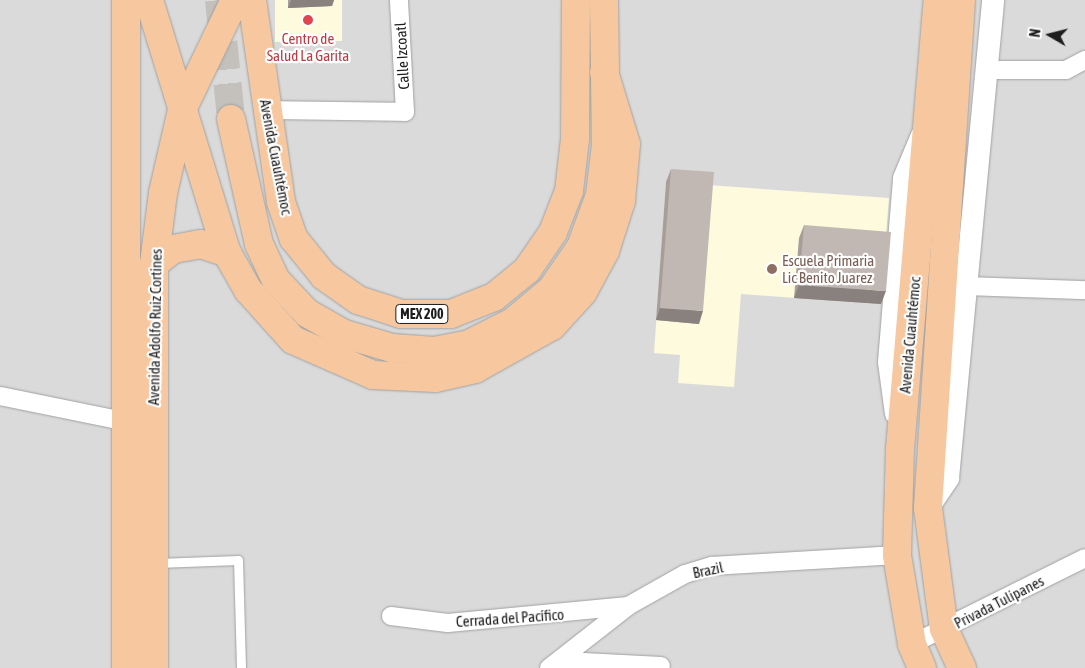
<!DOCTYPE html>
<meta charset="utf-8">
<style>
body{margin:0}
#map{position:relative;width:1085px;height:668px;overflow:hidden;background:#eee9e3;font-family:"Asap Condensed",sans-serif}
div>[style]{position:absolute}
.residential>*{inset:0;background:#dbdada}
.education>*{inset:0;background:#fdfadd}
.primary-tunnel>*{height:28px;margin-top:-14px;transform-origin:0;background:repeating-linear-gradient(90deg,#c4c0bb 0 28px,transparent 0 42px)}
.roads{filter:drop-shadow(0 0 1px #a1a1a1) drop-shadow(0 0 1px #a1a1a1)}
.service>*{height:9px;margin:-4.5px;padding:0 4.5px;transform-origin:4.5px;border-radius:4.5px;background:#fff}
.minor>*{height:18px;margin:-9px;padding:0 9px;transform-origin:9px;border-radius:9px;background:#fff}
.tertiary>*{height:22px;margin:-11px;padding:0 11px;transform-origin:11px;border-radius:11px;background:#fff}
.primary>*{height:28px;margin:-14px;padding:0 14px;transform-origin:14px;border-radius:14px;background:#f7c89f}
.wall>*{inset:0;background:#a79e9a}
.shaded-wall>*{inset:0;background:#88817d}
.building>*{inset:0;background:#c2b8b3}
.dots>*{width:14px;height:14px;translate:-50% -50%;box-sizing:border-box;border:2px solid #fff;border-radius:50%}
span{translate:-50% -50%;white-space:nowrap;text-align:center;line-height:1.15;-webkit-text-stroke:4.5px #fff;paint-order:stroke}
.shield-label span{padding:1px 4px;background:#fff;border:1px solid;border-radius:4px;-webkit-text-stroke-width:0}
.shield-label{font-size:14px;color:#1d1d1d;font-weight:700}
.health-label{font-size:15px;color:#be3a42}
.street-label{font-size:15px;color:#1d1d1d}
.education-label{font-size:15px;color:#785e54}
.left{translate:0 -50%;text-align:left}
.north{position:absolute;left:1025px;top:10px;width:50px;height:50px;-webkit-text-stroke:4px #fff;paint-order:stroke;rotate:278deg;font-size:14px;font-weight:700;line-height:20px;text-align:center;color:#1d1d1d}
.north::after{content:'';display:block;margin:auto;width:18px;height:22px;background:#1d1d1d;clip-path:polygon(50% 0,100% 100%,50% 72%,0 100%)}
</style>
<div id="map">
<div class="residential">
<div style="clip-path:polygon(0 0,1085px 0,1085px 668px,0 668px)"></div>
</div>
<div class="education">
<div style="clip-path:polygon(275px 0,342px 0,342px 41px,275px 42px)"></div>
<div style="clip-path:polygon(666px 182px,889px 198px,881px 304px,741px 294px,734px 387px,678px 383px,680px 355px,654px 353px)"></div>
</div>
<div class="primary-tunnel">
<div style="left:219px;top:0;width:120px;rotate:84.2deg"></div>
</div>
<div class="roads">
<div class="service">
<div style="left:157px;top:563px;width:81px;rotate:-2.1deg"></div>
<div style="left:238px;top:560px;width:108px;rotate:88.4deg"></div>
</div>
<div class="minor">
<div style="left:989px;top:70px;width:77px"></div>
<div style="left:1066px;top:70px;width:21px;rotate:-28deg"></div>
<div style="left:266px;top:110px;width:139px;rotate:0.8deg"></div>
<div style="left:405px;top:112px;width:112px;rotate:-93.1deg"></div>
<div style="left:968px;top:286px;width:117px;rotate:2deg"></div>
<div style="left:0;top:396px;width:126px;rotate:11.5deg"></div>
<div style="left:894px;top:414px;width:52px;rotate:-97.7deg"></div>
<div style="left:887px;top:362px;width:185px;rotate:-85.3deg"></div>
<div style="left:902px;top:178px;width:47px;rotate:-67.3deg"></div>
<div style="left:391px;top:616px;width:57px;rotate:7deg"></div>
<div style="left:448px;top:623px;width:181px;rotate:-5.4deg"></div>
<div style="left:912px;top:644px;width:193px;rotate:-26.4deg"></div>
<div style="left:564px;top:661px;width:97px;rotate:3deg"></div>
<div style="left:549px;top:668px;width:100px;rotate:-38.1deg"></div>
<div style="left:628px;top:606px;width:65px;rotate:-29.3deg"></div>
<div style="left:685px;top:574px;width:28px;rotate:-17deg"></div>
<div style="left:712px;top:566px;width:185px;rotate:-3.4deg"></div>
</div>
<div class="tertiary">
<div style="left:928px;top:508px;width:36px;rotate:-56deg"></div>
<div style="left:948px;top:478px;width:480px;rotate:-84.6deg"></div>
</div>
<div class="primary">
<div style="left:149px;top:0;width:265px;rotate:72.9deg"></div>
<div style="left:227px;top:253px;width:43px;rotate:60.4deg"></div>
<div style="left:248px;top:290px;width:67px;rotate:48deg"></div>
<div style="left:293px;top:340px;width:87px;rotate:23.6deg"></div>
<div style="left:373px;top:375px;width:62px;rotate:2.8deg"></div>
<div style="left:435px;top:378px;width:41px;rotate:-12.7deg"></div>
<div style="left:475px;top:369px;width:88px;rotate:-29.2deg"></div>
<div style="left:552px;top:326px;width:46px;rotate:-47.6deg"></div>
<div style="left:583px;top:292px;width:47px;rotate:-61.8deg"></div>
<div style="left:605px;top:251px;width:52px;rotate:-72.3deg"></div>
<div style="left:621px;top:201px;width:57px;rotate:-85deg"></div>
<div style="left:626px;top:144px;width:75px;rotate:-107deg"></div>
<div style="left:252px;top:0;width:204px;rotate:81.8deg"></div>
<div style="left:281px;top:202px;width:39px;rotate:71deg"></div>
<div style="left:294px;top:239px;width:48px;rotate:51deg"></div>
<div style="left:324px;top:276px;width:42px;rotate:35.2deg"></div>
<div style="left:358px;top:300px;width:45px;rotate:18deg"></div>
<div style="left:401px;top:314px;width:50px"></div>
<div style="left:451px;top:314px;width:46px;rotate:-21.6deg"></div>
<div style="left:494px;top:297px;width:43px;rotate:-39.3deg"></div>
<div style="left:527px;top:270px;width:46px;rotate:-55.6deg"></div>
<div style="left:553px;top:232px;width:44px;rotate:-68.7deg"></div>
<div style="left:569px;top:191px;width:52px;rotate:-83.4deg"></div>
<div style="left:575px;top:139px;width:139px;rotate:-89.6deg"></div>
<div style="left:961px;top:0;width:509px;rotate:93.72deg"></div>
<div style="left:928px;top:508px;width:122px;rotate:82.5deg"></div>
<div style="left:944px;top:629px;width:43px;rotate:65.2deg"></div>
<div style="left:231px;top:119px;width:128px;rotate:77.4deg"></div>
<div style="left:259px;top:244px;width:40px;rotate:65deg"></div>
<div style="left:276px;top:280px;width:45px;rotate:46.8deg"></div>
<div style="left:307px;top:313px;width:43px;rotate:29.6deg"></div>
<div style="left:344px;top:334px;width:50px;rotate:16.3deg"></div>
<div style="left:392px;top:348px;width:42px;rotate:4.1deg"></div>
<div style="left:434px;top:351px;width:36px;rotate:-11deg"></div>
<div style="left:469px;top:344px;width:49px;rotate:-26.6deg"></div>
<div style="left:513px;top:322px;width:51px;rotate:-40.2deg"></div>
<div style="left:552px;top:289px;width:51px;rotate:-55.4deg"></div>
<div style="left:581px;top:247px;width:55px;rotate:-69.9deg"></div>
<div style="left:600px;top:195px;width:50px;rotate:-83.2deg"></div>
<div style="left:606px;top:145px;width:145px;rotate:-90.8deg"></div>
<div style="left:154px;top:264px;width:24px;rotate:-38deg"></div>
<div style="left:173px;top:249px;width:28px;rotate:-10deg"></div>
<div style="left:201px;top:244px;width:28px;rotate:19deg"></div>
<div style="left:126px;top:668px;width:668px;rotate:-90deg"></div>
<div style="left:154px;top:668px;width:404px;rotate:-90deg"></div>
<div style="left:154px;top:264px;width:72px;rotate:-82.8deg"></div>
<div style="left:163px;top:193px;width:85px;rotate:-77.1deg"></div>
<div style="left:182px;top:110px;width:122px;rotate:-64.3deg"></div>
<div style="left:922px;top:668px;width:26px;rotate:-113deg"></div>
<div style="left:912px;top:644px;width:90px;rotate:-99.6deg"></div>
<div style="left:897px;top:555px;width:106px;rotate:-88.4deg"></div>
<div style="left:900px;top:449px;width:451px;rotate:-85.2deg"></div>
</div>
</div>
<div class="wall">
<div style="clip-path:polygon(288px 0,334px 0,332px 6px,288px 8px)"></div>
<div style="clip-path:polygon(671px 169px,699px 324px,656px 320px,666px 182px)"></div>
<div style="clip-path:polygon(804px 225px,881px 304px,794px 298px,799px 238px)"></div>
</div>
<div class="shaded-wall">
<div style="clip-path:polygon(291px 0,334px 0,332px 6px,288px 8px)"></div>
<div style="clip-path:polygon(799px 285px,886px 291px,881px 304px,794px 298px)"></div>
<div style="clip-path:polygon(660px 308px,703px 311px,699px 324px,656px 320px)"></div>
</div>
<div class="building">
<div style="clip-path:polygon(671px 169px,714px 172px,703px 311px,660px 308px)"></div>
<div style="clip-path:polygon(804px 225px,891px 232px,886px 291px,799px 285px)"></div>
</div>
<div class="dots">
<div style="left:308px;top:20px;background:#e0444e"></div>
<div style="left:772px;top:269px;background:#8d6e63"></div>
</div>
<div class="shield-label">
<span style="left:422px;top:314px">MEX 200</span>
</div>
<div class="health-label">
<span style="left:308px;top:47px">Centro de<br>Salud La Garita</span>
</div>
<div class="street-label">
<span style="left:402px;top:56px;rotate:-93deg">Calle Izcoatl</span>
<span style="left:276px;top:157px;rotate:79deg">Avenida Cuauhtémoc</span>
<span style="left:155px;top:327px;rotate:-89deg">Avenida Adolfo Ruiz Cortines</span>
<span style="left:910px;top:335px;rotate:-85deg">Avenida Cuauhtémoc</span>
<span style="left:708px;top:570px;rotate:-12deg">Brazil</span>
<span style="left:999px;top:602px;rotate:-27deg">Privada Tulipanes</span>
<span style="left:510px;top:618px;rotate:-4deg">Cerrada del Pacífico</span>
</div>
<div class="education-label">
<span class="left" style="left:782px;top:269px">Escuela Primaria<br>Lic Benito Juarez</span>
</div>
<div class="north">N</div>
</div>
